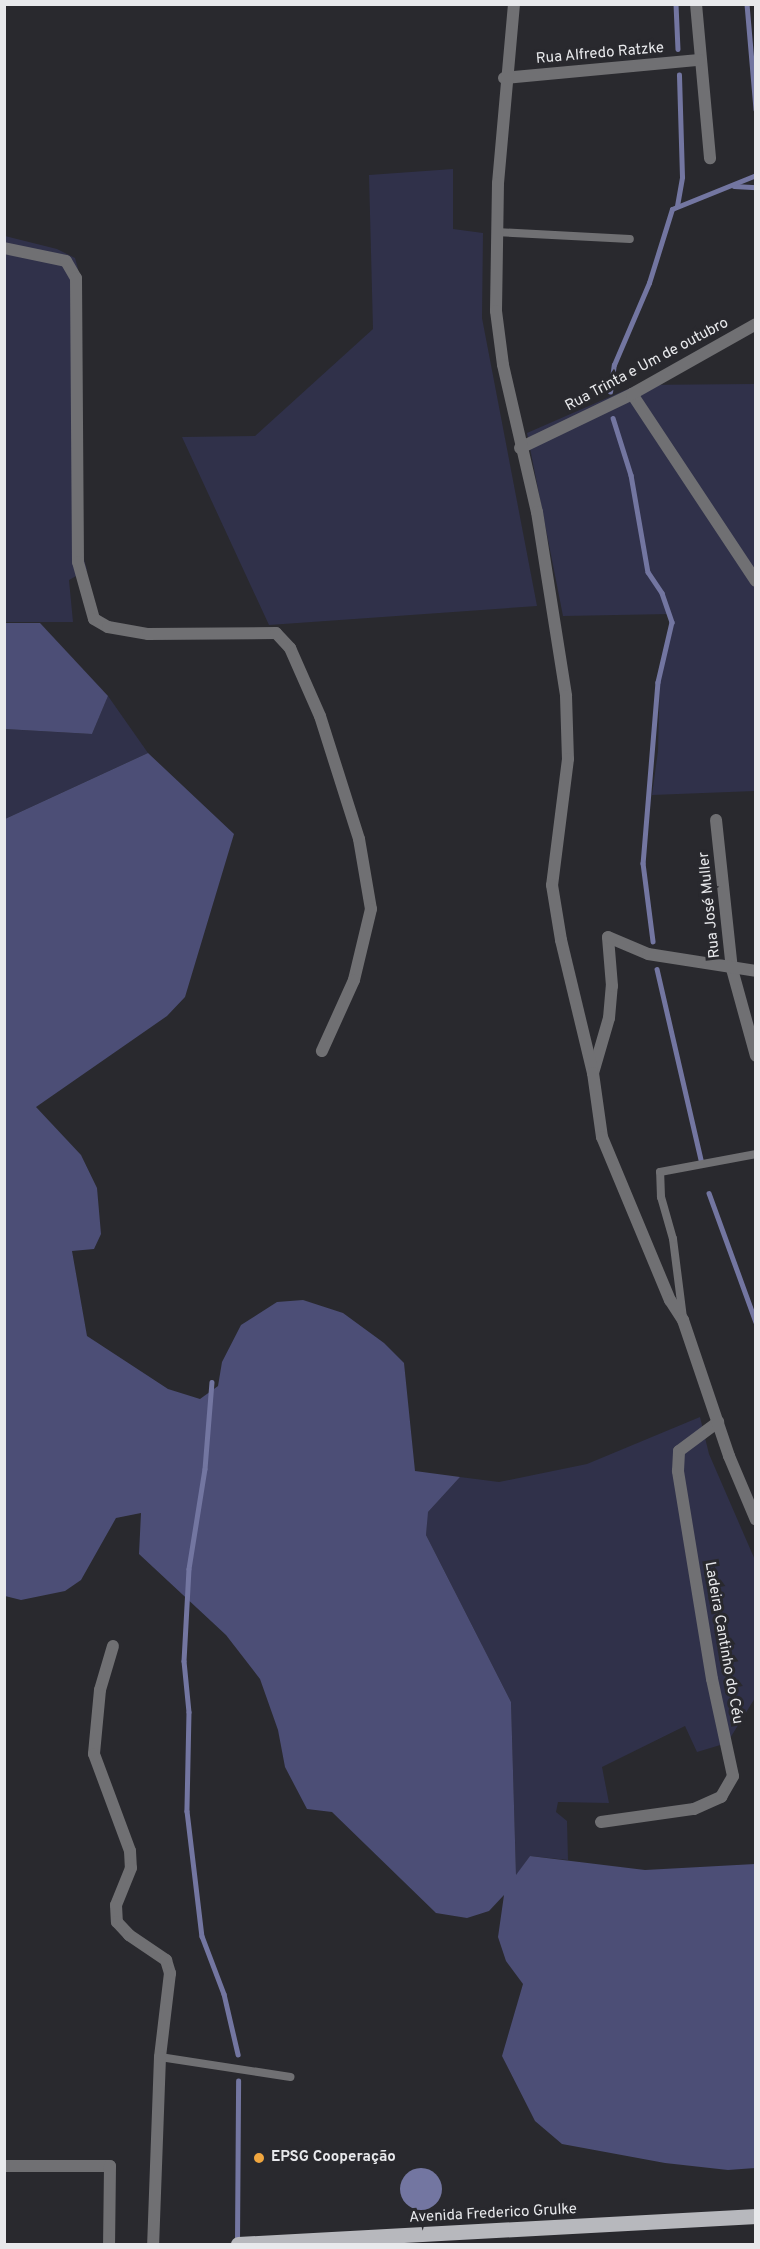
<!DOCTYPE html>
<meta charset="utf-8">
<style>
body{margin:0}
#map{position:relative;width:760px;height:2249px;overflow:hidden;background:#29292e;font-family:Overpass,sans-serif}
div>[style]{position:absolute}
.green>*{inset:0;background:#30314a}
.forest>*{inset:0;background:#4c4e76}
.water>*{inset:0;background:#7376a1}
.round{border-radius:50%}
.stream>*{height:4.5px;margin:-2.25px;padding:0 2.25px;transform-origin:2.25px;border-radius:2.25px;background:#7376a1}
.service>*{height:8px;margin:-4px;padding:0 4px;transform-origin:4px;border-radius:4px;background:#707073}
.minor>*{height:12px;margin:-6px;padding:0 6px;transform-origin:6px;border-radius:6px;background:#707073}
.tertiary>*{height:12px;margin:-6px;padding:0 6px;transform-origin:6px;border-radius:6px;background:#707073}
.primary>*{height:15px;margin:-7.5px;padding:0 7.5px;transform-origin:7.5px;border-radius:7.5px;background:#b7b8bd}
.dots>*{width:16px;height:16px;translate:-50% -50%;box-sizing:border-box;border:3px solid #29292e;border-radius:50%}
span{translate:-50% -50%;white-space:nowrap;text-align:center;line-height:1.15;-webkit-text-stroke:6px #29292e;paint-order:stroke}
.street-label{font-size:15px;color:#e8e9ec}
.poi-label{font-size:15px;color:#e8e9ec;font-weight:700}
.left{translate:0 -50%;text-align:left}
.frame{position:absolute;inset:0;border:6px solid #e8e9ec;pointer-events:none}
</style>
<div id="map">
<div class="green">
<div style="clip-path:polygon(453px 169px,453px 229px,483px 233px,482px 318px,537px 606px,269px 625px,182px 437px,255px 436px,373px 329px,369px 175px)"></div>
<div style="clip-path:polygon(5px 236px,57px 249px,75px 258px,78px 269px,83px 556px,87px 570px,69px 580px,73px 622px,5px 622px)"></div>
<div style="clip-path:polygon(755px 384px,755px 791px,652px 795px,658px 751px,660px 672px,672px 632px,670px 614px,563px 616px,527px 433px,637px 385px)"></div>
<div style="clip-path:polygon(108px 696px,148px 753px,5px 819px,4px 729px,92px 734px)"></div>
<div style="clip-path:polygon(700px 1417px,709px 1454px,755px 1560px,755px 1698px,727px 1743px,697px 1752px,685px 1726px,602px 1767px,609px 1803px,558px 1802px,556px 1812px,567px 1821px,568px 1860px,530px 1856px,516px 1876px,511px 1702px,426px 1535px,427px 1513px,460px 1477px,499px 1482px,587px 1464px)"></div>
</div>
<div class="forest">
<div style="clip-path:polygon(4px 623px,40px 623px,108px 696px,92px 734px,5px 729px)"></div>
<div style="clip-path:polygon(148px 753px,234px 834px,185px 997px,167px 1016px,36px 1107px,81px 1155px,97px 1188px,101px 1234px,94px 1249px,72px 1251px,87px 1336px,168px 1389px,200px 1399px,218px 1386px,222px 1362px,241px 1325px,277px 1302px,303px 1300px,343px 1313px,384px 1343px,404px 1363px,415px 1471px,460px 1477px,428px 1512px,426px 1535px,511px 1702px,516px 1875px,530px 1856px,645px 1870px,755px 1864px,755px 2168px,728px 2170px,665px 2163px,562px 2144px,535px 2121px,502px 2056px,523px 1984px,506px 1961px,498px 1937px,504px 1895px,489px 1911px,467px 1918px,436px 1913px,332px 1812px,307px 1809px,285px 1767px,278px 1730px,260px 1679px,226px 1635px,139px 1554px,141px 1513px,116px 1518px,81px 1580px,65px 1591px,21px 1600px,5px 1596px,5px 819px)"></div>
</div>
<div class="water">
<div class="round" style="left:400px;top:2168px;width:42px;height:42px"></div>
</div>
<div class="stream">
<div style="left:676px;top:4px;width:45px;rotate:87.5deg"></div>
<div style="left:747px;top:4px;width:106px;rotate:85.1deg"></div>
<div style="left:734px;top:186px;width:22px;rotate:3deg"></div>
<div style="left:677px;top:206px;width:29px;rotate:-80deg"></div>
<div style="left:682px;top:177px;width:102px;rotate:-91.7deg"></div>
<div style="left:610px;top:392px;width:27px;rotate:-82deg"></div>
<div style="left:614px;top:365px;width:89px;rotate:-66.9deg"></div>
<div style="left:649px;top:283px;width:77px;rotate:-72.7deg"></div>
<div style="left:672px;top:209px;width:91px;rotate:-22deg"></div>
<div style="left:613px;top:418px;width:60px;rotate:72.5deg"></div>
<div style="left:631px;top:475px;width:98px;rotate:80.1deg"></div>
<div style="left:648px;top:572px;width:25px;rotate:56deg"></div>
<div style="left:662px;top:593px;width:31px;rotate:71deg"></div>
<div style="left:672px;top:622px;width:62px;rotate:103.1deg"></div>
<div style="left:658px;top:682px;width:182px;rotate:94.7deg"></div>
<div style="left:643px;top:863px;width:79px;rotate:82.7deg"></div>
<div style="left:657px;top:969px;width:200px;rotate:77deg"></div>
<div style="left:709px;top:1193px;width:137px;rotate:70deg"></div>
<div style="left:212px;top:1382px;width:87px;rotate:94.6deg"></div>
<div style="left:205px;top:1469px;width:101px;rotate:99.1deg"></div>
<div style="left:189px;top:1569px;width:92px;rotate:93.1deg"></div>
<div style="left:184px;top:1661px;width:51px;rotate:84.4deg"></div>
<div style="left:189px;top:1712px;width:99px;rotate:91.2deg"></div>
<div style="left:187px;top:1811px;width:126px;rotate:83.2deg"></div>
<div style="left:202px;top:1936px;width:62px;rotate:69.2deg"></div>
<div style="left:224px;top:1994px;width:62px;rotate:76.9deg"></div>
<div style="left:237px;top:2241px;width:160px;rotate:-89.6deg"></div>
</div>
<div class="service">
<div style="left:496px;top:232px;width:134px;rotate:3deg"></div>
<div style="left:683px;top:1318px;width:80px;rotate:-97.2deg"></div>
<div style="left:673px;top:1239px;width:44px;rotate:-105.9deg"></div>
<div style="left:661px;top:1197px;width:25px;rotate:-92deg"></div>
<div style="left:660px;top:1172px;width:98px;rotate:-10.6deg"></div>
<div style="left:160px;top:2057px;width:132px;rotate:8.7deg"></div>
</div>
<div class="minor">
<div style="left:696px;top:4px;width:155px;rotate:84.8deg"></div>
<div style="left:504px;top:78px;width:196px;rotate:-5.3deg"></div>
<div style="left:4px;top:248px;width:63px;rotate:11.8deg"></div>
<div style="left:66px;top:261px;width:20px;rotate:60deg"></div>
<div style="left:76px;top:278px;width:284px;rotate:89.6deg"></div>
<div style="left:78px;top:562px;width:59px;rotate:74.3deg"></div>
<div style="left:94px;top:619px;width:16px;rotate:30deg"></div>
<div style="left:108px;top:627px;width:41px;rotate:9.9deg"></div>
<div style="left:148px;top:634px;width:128px;rotate:-0.4deg"></div>
<div style="left:276px;top:633px;width:21px;rotate:47deg"></div>
<div style="left:290px;top:648px;width:74px;rotate:66.2deg"></div>
<div style="left:320px;top:716px;width:129px;rotate:72.4deg"></div>
<div style="left:359px;top:839px;width:71px;rotate:80.3deg"></div>
<div style="left:371px;top:909px;width:73px;rotate:103.5deg"></div>
<div style="left:354px;top:980px;width:78px;rotate:114.3deg"></div>
<div style="left:632px;top:394px;width:224px;rotate:56.5deg"></div>
<div style="left:520px;top:448px;width:124px;rotate:-25.7deg"></div>
<div style="left:632px;top:394px;width:142px;rotate:-29.4deg"></div>
<div style="left:716px;top:820px;width:150px;rotate:83.9deg"></div>
<div style="left:732px;top:969px;width:90px;rotate:74.6deg"></div>
<div style="left:593px;top:1073px;width:57px;rotate:-73.8deg"></div>
<div style="left:609px;top:1018px;width:32px;rotate:-85deg"></div>
<div style="left:612px;top:986px;width:49px;rotate:-94.7deg"></div>
<div style="left:608px;top:937px;width:43px;rotate:23deg"></div>
<div style="left:648px;top:954px;width:109px;rotate:8.9deg"></div>
<div style="left:113px;top:1646px;width:46px;rotate:106.5deg"></div>
<div style="left:100px;top:1690px;width:64px;rotate:95.4deg"></div>
<div style="left:94px;top:1754px;width:103px;rotate:69.6deg"></div>
<div style="left:130px;top:1851px;width:17px;rotate:87deg"></div>
<div style="left:131px;top:1868px;width:40px;rotate:112deg"></div>
<div style="left:116px;top:1905px;width:17px;rotate:87deg"></div>
<div style="left:117px;top:1922px;width:18px;rotate:47deg"></div>
<div style="left:129px;top:1935px;width:45px;rotate:34deg"></div>
<div style="left:166px;top:1960px;width:14px;rotate:73deg"></div>
<div style="left:170px;top:1973px;width:85px;rotate:96.8deg"></div>
<div style="left:160px;top:2057px;width:187px;rotate:92.1deg"></div>
<div style="left:601px;top:1822px;width:94px;rotate:-8deg"></div>
<div style="left:694px;top:1809px;width:30px;rotate:-24deg"></div>
<div style="left:721px;top:1797px;width:24px;rotate:-60deg"></div>
<div style="left:733px;top:1776px;width:99px;rotate:-102.2deg"></div>
<div style="left:712px;top:1679px;width:211px;rotate:-99.3deg"></div>
<div style="left:678px;top:1471px;width:20px;rotate:-87deg"></div>
<div style="left:679px;top:1451px;width:49px;rotate:-36.6deg"></div>
<div style="left:4px;top:2166px;width:106px"></div>
<div style="left:110px;top:2166px;width:78px;rotate:90.7deg"></div>
</div>
<div class="tertiary">
<div style="left:514px;top:4px;width:180px;rotate:95.1deg"></div>
<div style="left:498px;top:183px;width:128px;rotate:90.9deg"></div>
<div style="left:496px;top:311px;width:54px;rotate:82.6deg"></div>
<div style="left:503px;top:365px;width:151px;rotate:77deg"></div>
<div style="left:537px;top:512px;width:186px;rotate:81deg"></div>
<div style="left:566px;top:696px;width:63px;rotate:88.2deg"></div>
<div style="left:568px;top:759px;width:127px;rotate:97.2deg"></div>
<div style="left:552px;top:885px;width:56px;rotate:80.7deg"></div>
<div style="left:561px;top:940px;width:137px;rotate:76.5deg"></div>
<div style="left:593px;top:1073px;width:65px;rotate:82deg"></div>
<div style="left:602px;top:1137px;width:177px;rotate:67.4deg"></div>
<div style="left:670px;top:1300px;width:24px;rotate:57deg"></div>
<div style="left:683px;top:1320px;width:144px;rotate:71.3deg"></div>
<div style="left:729px;top:1456px;width:69px;rotate:67.1deg"></div>
</div>
<div class="primary">
<div style="left:238px;top:2244px;width:519px;rotate:-3.09deg"></div>
</div>
<div class="dots">
<div style="left:259px;top:2158px;background:#f0a63f"></div>
</div>
<div class="street-label">
<span style="left:600px;top:54px;rotate:-5deg">Rua Alfredo Ratzke</span>
<span style="left:647px;top:365px;rotate:-28deg">Rua Trinta e Um de outubro</span>
<span style="left:710px;top:905px;rotate:-96deg">Rua José Muller</span>
<span style="left:723px;top:1643px;rotate:80deg">Ladeira Cantinho do Céu</span>
<span style="left:493px;top:2214px;rotate:-3deg">Avenida Frederico Grulke</span>
</div>
<div class="poi-label">
<span class="left" style="left:271px;top:2158px">EPSG Cooperação</span>
</div>
<div class="frame"></div>
</div>
